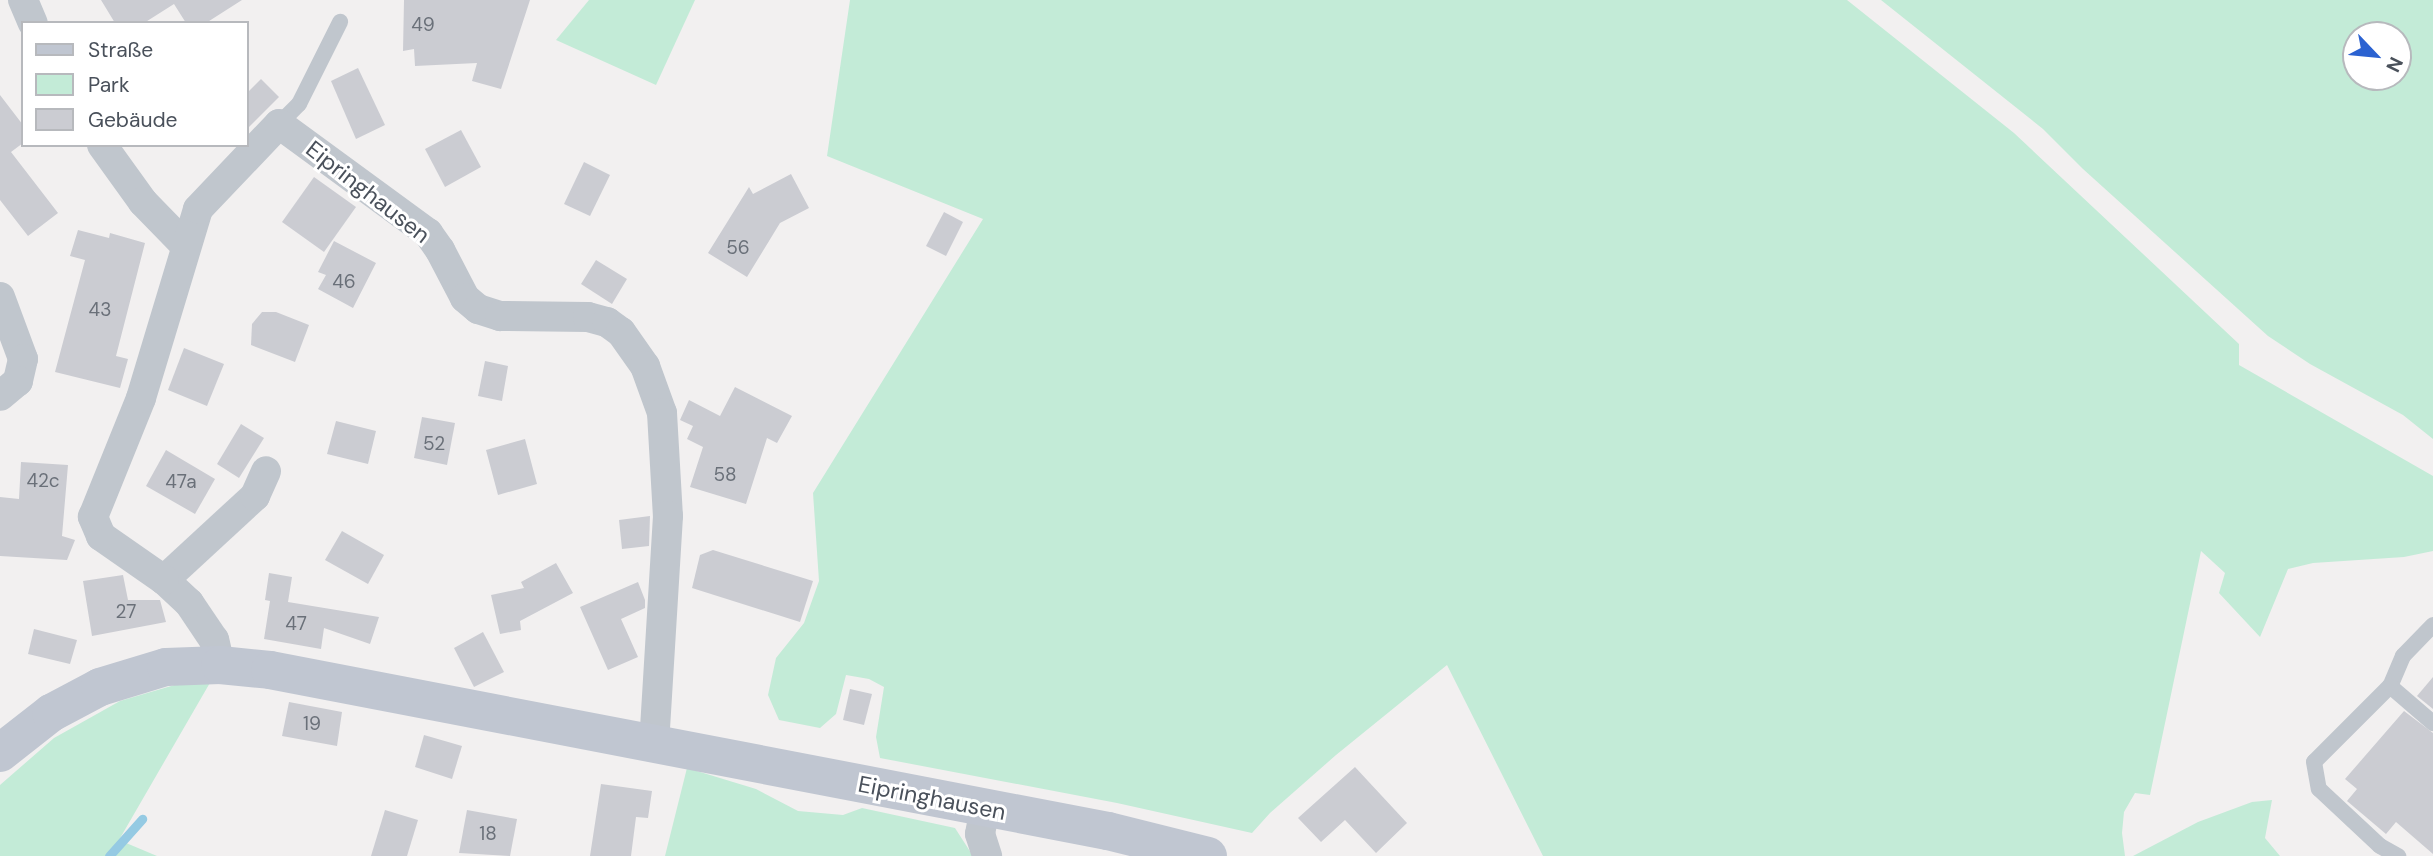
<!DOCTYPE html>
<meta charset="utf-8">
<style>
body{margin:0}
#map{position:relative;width:2433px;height:856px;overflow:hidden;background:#f2f0f0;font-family:"DM Sans",sans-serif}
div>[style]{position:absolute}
.green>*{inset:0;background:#c3ebd7}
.stream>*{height:9px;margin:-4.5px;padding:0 4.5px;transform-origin:4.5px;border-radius:4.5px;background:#95cae3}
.building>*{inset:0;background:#cbccd2}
.lane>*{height:16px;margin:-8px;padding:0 8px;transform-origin:8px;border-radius:8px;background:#c0c6cd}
.street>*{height:30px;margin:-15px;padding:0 15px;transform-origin:15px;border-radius:15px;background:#c0c6cd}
.secondary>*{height:38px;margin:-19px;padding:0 19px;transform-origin:19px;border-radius:19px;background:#c0c6d1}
span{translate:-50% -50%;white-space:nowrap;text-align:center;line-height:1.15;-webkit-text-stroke:6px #fff;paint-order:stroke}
.number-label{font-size:19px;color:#6a7079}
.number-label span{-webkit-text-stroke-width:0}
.street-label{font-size:23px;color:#4a515b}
.legend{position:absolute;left:21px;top:21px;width:228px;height:126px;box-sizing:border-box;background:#fff;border:2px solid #b7b9bd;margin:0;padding:9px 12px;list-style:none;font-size:21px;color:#4a515b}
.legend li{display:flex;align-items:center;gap:14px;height:35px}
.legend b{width:35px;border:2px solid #b7b9bd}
.north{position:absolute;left:2342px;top:21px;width:70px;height:70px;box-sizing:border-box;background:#fff;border:2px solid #b7b9bd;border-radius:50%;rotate:116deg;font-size:19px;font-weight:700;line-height:28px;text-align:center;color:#4a515b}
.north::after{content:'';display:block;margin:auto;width:24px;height:32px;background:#2b62d1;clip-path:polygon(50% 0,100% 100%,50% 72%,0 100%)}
</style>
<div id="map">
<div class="green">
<div style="clip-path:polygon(589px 0,695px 0,656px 85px,556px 40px)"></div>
<div style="clip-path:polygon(850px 0,1847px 0,2014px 133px,2239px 344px,2239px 365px,2433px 476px,2433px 551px,2404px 557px,2313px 563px,2288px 569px,2260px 637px,2219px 593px,2225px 573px,2201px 551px,2150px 795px,2135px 793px,2124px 812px,2122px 833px,2125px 856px,1543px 856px,1447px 665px,1336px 755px,1270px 813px,1252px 833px,1117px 803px,880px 758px,876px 737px,884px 687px,869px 679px,846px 675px,836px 714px,820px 728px,779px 720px,768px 695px,776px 658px,804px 623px,819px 581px,813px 493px,983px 219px,827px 156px)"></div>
<div style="clip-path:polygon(evenodd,1881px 0,2433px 0,2433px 439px,2403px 415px,2310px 364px,2268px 336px,2083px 169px,2043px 129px,1881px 0,2356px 35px,2398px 35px,2398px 77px,2356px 77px,2356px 35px)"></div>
<div style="clip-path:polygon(211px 681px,119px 840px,157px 856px,0 856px,0 785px,54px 738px,120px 701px,178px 684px)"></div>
<div style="clip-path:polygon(687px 768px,756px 789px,798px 811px,843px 815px,862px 808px,955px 828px,973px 856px,665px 856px)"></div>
<div style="clip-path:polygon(2272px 800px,2265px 838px,2280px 856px,2133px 856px,2198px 822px,2252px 802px)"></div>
</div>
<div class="stream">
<div style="left:109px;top:856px;width:50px;rotate:-48.3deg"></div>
</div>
<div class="building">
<div style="clip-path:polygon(101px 0,242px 0,206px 23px,186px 23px,174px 4px,144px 23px,115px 23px)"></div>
<div style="clip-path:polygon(404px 0,530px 0,501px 89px,472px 81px,477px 63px,415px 66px,414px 49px,403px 51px)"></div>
<div style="clip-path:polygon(358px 68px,385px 125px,356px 139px,331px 81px)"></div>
<div style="clip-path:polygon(261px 79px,279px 97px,247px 129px,247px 93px)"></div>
<div style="clip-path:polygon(0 95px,23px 125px,23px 143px,11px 152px,58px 213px,28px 236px,0 200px)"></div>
<div style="clip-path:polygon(461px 130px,481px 167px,445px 187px,425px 149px)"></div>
<div style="clip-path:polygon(584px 162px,610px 175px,590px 216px,564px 204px)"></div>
<div style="clip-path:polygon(791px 174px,809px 208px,780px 223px,747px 277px,708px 253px,749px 187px,753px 194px)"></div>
<div style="clip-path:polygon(314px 177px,356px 207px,324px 252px,282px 222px)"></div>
<div style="clip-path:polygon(944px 212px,963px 222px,946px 256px,926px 246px)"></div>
<div style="clip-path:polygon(78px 230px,109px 238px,110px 233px,145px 243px,116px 356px,128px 359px,120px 388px,55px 372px,85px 260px,70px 256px)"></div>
<div style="clip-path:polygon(334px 241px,376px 263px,353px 308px,318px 289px,326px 275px,318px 272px)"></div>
<div style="clip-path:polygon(596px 260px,627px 279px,612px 304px,581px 284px)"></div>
<div style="clip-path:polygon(262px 312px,276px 312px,309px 325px,295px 362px,251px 345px,252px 324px)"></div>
<div style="clip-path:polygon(184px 348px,224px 364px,207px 406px,168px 390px)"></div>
<div style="clip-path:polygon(485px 361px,508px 366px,502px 401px,478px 396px)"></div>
<div style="clip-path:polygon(735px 387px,792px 416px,777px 443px,767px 438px,746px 504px,690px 487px,703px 447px,687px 439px,693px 426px,680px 420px,689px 400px,720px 416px)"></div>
<div style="clip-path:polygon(422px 417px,455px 423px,447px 465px,414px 458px)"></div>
<div style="clip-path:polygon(336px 421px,376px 431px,368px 464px,327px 454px)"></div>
<div style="clip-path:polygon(241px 424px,264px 438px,239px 478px,217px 464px)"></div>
<div style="clip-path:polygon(525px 439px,537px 484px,498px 495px,486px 450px)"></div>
<div style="clip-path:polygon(166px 450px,215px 479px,195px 514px,146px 486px)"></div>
<div style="clip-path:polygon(21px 462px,68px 465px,62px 536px,75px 540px,67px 560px,0 556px,0 497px,19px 499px)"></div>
<div style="clip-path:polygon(650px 516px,649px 546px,622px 549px,619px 520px)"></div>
<div style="clip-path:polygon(342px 531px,384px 555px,368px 584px,325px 560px)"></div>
<div style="clip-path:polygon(713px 550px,813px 581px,800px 622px,692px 588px,700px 555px)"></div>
<div style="clip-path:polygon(556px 563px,573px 593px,520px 621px,521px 630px,500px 634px,491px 595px,524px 588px,521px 582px)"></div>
<div style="clip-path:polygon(269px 573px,292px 577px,288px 602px,379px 617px,370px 644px,324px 628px,321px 649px,264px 639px,270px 601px,265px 600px)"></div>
<div style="clip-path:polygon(123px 575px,128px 600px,160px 600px,166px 622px,92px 636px,83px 581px)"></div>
<div style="clip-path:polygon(638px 582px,645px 600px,645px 608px,621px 619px,638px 657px,608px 670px,580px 607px)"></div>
<div style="clip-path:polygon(34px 629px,77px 640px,70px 664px,28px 654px)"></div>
<div style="clip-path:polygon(483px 632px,504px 672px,474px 687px,454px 648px)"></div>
<div style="clip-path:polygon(2433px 677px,2433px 709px,2417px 696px)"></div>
<div style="clip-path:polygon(850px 689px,872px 694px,864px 725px,843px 720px)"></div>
<div style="clip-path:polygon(289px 702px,342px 712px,337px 746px,282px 736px)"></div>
<div style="clip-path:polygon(2404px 711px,2433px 733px,2433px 854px,2396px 822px,2386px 834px,2347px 801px,2357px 789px,2345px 779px)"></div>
<div style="clip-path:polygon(424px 735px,462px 746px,452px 779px,415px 767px)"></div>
<div style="clip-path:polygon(1355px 767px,1407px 823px,1376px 853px,1345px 820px,1321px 842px,1298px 818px)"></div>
<div style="clip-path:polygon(601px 784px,652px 791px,648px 818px,636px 817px,631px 856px,590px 856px)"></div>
<div style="clip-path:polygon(385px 810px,418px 820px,407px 856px,371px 856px)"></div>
<div style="clip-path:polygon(467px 810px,517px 819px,510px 856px,459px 853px)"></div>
</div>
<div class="lane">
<div style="left:279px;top:124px;width:28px;rotate:-45deg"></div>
<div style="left:299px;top:104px;width:92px;rotate:-63.4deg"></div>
<div style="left:2433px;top:625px;width:43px;rotate:134.1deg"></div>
<div style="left:2403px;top:656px;width:33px;rotate:113deg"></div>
<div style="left:2390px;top:686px;width:57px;rotate:40.7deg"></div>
<div style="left:2390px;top:686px;width:107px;rotate:135deg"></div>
<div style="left:2314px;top:762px;width:27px;rotate:80deg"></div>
<div style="left:2319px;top:789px;width:83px;rotate:43.1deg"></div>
<div style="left:2380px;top:846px;width:21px;rotate:29deg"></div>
</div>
<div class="street">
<div style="left:23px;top:0;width:25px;rotate:67deg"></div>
<div style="left:102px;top:145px;width:70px;rotate:54.3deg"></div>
<div style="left:143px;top:202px;width:60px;rotate:45.7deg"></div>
<div style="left:0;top:297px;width:66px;rotate:69.6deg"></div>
<div style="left:23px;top:359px;width:23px;rotate:103deg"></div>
<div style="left:18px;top:381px;width:23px;rotate:140deg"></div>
<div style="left:164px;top:580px;width:124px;rotate:-42.7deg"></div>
<div style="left:255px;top:496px;width:27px;rotate:-66deg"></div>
<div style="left:220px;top:665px;width:26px;rotate:-103deg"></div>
<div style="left:214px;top:640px;width:45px;rotate:-124deg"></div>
<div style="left:189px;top:603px;width:34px;rotate:-137deg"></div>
<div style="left:164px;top:580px;width:77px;rotate:-145.1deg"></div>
<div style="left:101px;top:536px;width:21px;rotate:-113deg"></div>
<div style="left:93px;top:517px;width:128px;rotate:-68deg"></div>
<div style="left:141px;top:398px;width:197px;rotate:-73.2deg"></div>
<div style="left:198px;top:209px;width:117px;rotate:-46.4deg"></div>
<div style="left:279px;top:124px;width:185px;rotate:36.2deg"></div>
<div style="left:428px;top:233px;width:21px;rotate:55deg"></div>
<div style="left:440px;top:250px;width:54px;rotate:62.5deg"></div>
<div style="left:465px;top:298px;width:17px;rotate:40deg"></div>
<div style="left:478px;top:309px;width:23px;rotate:18deg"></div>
<div style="left:500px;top:316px;width:88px;rotate:0.7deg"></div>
<div style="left:588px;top:317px;width:20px;rotate:15deg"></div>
<div style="left:607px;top:322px;width:17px;rotate:36deg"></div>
<div style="left:621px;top:332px;width:42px;rotate:54.8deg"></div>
<div style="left:645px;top:366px;width:50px;rotate:70.1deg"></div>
<div style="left:662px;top:413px;width:103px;rotate:86.7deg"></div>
<div style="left:668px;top:516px;width:229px;rotate:93.5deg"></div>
<div style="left:985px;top:808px;width:26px;rotate:101deg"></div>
<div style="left:980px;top:834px;width:23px;rotate:72deg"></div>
</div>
<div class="secondary">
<div style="left:0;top:753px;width:65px;rotate:-38.1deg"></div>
<div style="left:51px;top:713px;width:55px;rotate:-28deg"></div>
<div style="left:100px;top:687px;width:69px;rotate:-16.9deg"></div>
<div style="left:166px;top:667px;width:54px;rotate:-2.1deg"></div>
<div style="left:220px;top:665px;width:50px;rotate:5.7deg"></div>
<div style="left:270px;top:670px;width:853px;rotate:10.88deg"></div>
<div style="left:1108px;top:831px;width:103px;rotate:14deg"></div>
</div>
<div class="number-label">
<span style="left:423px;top:25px">49</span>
<span style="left:738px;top:248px">56</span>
<span style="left:344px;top:282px">46</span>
<span style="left:100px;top:310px">43</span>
<span style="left:434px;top:444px">52</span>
<span style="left:725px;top:475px">58</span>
<span style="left:43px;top:481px">42c</span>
<span style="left:181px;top:482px">47a</span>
<span style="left:126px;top:612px">27</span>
<span style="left:296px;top:624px">47</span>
<span style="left:312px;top:724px">19</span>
<span style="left:488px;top:834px">18</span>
</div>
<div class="street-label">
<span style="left:368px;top:192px;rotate:38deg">Eipringhausen</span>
<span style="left:932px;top:798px;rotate:11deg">Eipringhausen</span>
</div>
<ul class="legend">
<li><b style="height:9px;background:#c0c6d1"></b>Straße</li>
<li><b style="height:19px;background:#c3ebd7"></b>Park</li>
<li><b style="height:19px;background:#cbccd2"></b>Gebäude</li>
</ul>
<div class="north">N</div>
</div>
